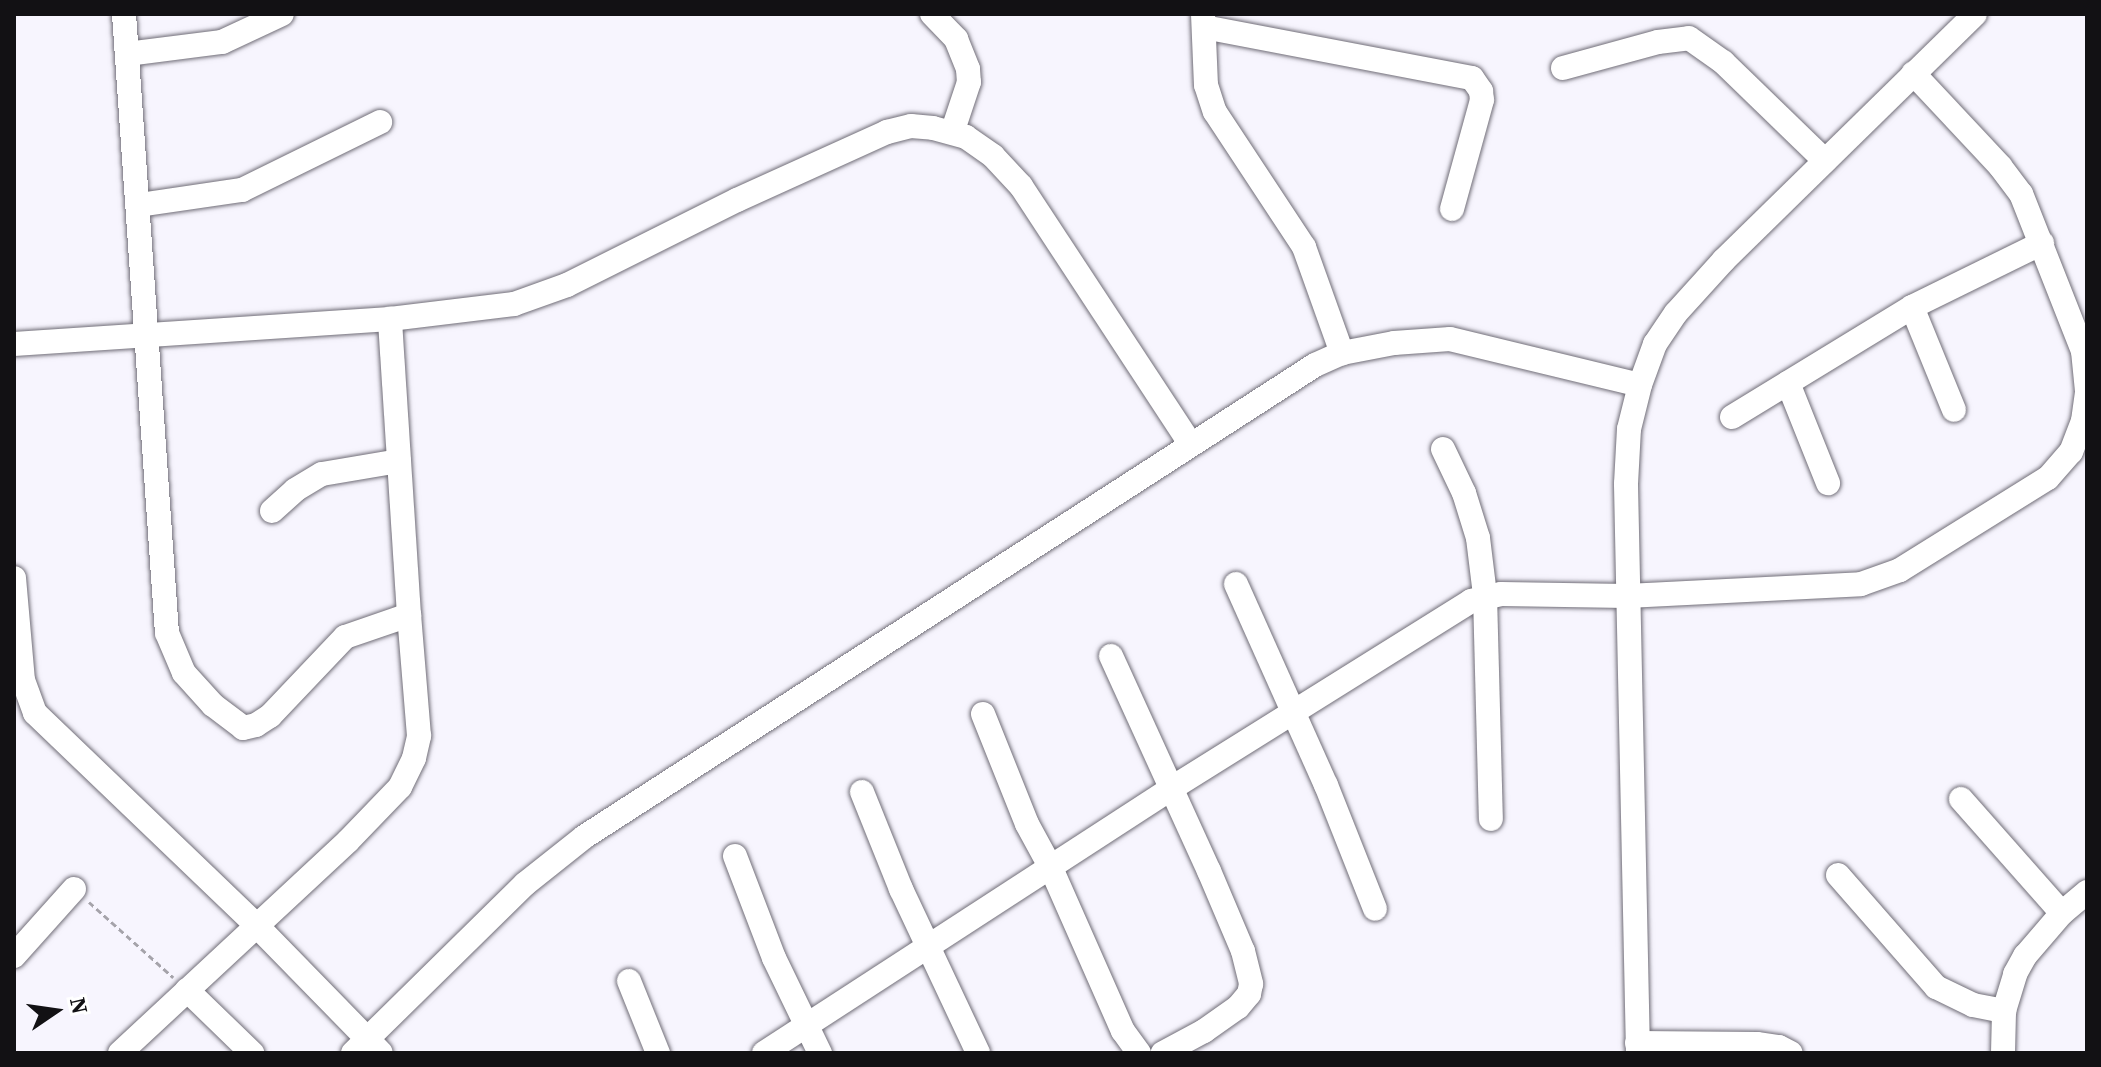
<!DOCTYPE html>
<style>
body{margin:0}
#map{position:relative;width:2101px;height:1067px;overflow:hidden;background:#f7f5fe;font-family:"Source Serif 4",serif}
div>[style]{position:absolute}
.path>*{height:3px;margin-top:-1.5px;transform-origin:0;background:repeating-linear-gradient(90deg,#a5a3aa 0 6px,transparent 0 10px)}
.roads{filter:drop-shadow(0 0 2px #706d77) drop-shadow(0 0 2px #706d77)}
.minor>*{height:24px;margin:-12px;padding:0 12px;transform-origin:12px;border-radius:12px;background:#fff}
span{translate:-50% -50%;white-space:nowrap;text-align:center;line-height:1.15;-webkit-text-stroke:6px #fff;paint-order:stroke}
.frame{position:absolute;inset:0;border:16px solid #121114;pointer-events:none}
.north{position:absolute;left:16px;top:971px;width:80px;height:80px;-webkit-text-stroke:6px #fff;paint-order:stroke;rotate:77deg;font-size:22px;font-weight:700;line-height:32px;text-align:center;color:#121114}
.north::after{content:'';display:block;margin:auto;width:28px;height:36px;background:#121114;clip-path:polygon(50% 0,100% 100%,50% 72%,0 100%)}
</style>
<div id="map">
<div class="path">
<div style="left:89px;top:902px;width:113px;rotate:41.8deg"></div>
</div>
<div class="roads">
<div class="minor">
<div style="left:124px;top:14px;width:620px;rotate:86.03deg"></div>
<div style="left:167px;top:633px;width:43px;rotate:67deg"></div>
<div style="left:184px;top:673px;width:43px;rotate:47.8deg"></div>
<div style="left:213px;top:705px;width:38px;rotate:37deg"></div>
<div style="left:243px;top:728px;width:13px;rotate:-13deg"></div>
<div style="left:256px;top:725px;width:17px;rotate:-33deg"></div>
<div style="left:270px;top:716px;width:109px;rotate:-46.5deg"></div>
<div style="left:345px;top:637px;width:68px;rotate:-19deg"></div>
<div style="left:409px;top:615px;width:297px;rotate:-93.7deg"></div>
<div style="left:932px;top:14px;width:35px;rotate:46deg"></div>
<div style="left:956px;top:39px;width:32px;rotate:68deg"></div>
<div style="left:968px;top:69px;width:13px;rotate:86deg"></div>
<div style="left:969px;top:82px;width:51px;rotate:108.4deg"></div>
<div style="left:1203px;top:14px;width:71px;rotate:87.6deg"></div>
<div style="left:1206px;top:85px;width:28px;rotate:72deg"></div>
<div style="left:1215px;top:112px;width:162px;rotate:56.6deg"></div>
<div style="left:1304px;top:247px;width:113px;rotate:70.3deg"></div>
<div style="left:1204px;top:27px;width:273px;rotate:10.8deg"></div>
<div style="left:1472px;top:78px;width:16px;rotate:55deg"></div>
<div style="left:1481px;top:91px;width:9px;rotate:84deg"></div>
<div style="left:1482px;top:100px;width:113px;rotate:105.4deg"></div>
<div style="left:127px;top:54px;width:96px;rotate:-7.2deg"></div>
<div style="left:222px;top:42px;width:66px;rotate:-25deg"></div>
<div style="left:1563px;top:68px;width:98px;rotate:-15.3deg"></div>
<div style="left:1658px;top:42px;width:31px;rotate:-7deg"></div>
<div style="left:1689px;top:38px;width:42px;rotate:35.2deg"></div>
<div style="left:1723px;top:62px;width:142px;rotate:44.1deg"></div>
<div style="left:139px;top:205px;width:104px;rotate:-8.3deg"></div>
<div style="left:242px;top:190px;width:154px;rotate:-26.2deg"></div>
<div style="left:1912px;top:307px;width:111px;rotate:67.8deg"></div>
<div style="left:14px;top:344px;width:377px;rotate:-3.8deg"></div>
<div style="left:390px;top:319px;width:125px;rotate:-6.9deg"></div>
<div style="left:514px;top:304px;width:56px;rotate:-19.7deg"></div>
<div style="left:567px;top:285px;width:190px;rotate:-26.6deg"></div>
<div style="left:737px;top:200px;width:165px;rotate:-24.4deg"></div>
<div style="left:887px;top:132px;width:25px;rotate:-14deg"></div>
<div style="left:911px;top:126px;width:22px;rotate:5deg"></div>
<div style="left:933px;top:128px;width:34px;rotate:15deg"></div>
<div style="left:966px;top:137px;width:33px;rotate:35deg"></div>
<div style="left:993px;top:156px;width:41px;rotate:47deg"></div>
<div style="left:1021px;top:186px;width:308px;rotate:56.7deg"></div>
<div style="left:1788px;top:383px;width:108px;rotate:68.2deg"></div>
<div style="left:1732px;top:417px;width:211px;rotate:-31.4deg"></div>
<div style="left:1912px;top:307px;width:145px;rotate:-26.2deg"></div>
<div style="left:1443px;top:449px;width:49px;rotate:64.5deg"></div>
<div style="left:1464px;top:493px;width:47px;rotate:72.7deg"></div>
<div style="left:1478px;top:538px;width:57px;rotate:83deg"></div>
<div style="left:1485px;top:595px;width:224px;rotate:88.5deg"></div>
<div style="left:272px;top:511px;width:31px;rotate:-42deg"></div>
<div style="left:295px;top:490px;width:31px;rotate:-31deg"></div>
<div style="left:322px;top:474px;width:78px;rotate:-9.6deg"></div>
<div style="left:14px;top:578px;width:102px;rotate:85deg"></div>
<div style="left:23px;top:680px;width:35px;rotate:70deg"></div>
<div style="left:35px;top:713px;width:308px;rotate:43.8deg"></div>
<div style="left:257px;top:926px;width:177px;rotate:45.7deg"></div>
<div style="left:1236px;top:584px;width:220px;rotate:65.9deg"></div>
<div style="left:1326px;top:785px;width:133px;rotate:68.4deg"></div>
<div style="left:1111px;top:656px;width:236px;rotate:65.5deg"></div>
<div style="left:1209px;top:871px;width:87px;rotate:67deg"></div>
<div style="left:1243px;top:951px;width:34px;rotate:76deg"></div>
<div style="left:1251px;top:984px;width:10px;rotate:101deg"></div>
<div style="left:1249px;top:994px;width:17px;rotate:130deg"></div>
<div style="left:1238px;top:1007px;width:42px;rotate:144.8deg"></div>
<div style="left:1204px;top:1031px;width:47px;rotate:151.8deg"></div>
<div style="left:983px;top:714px;width:118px;rotate:68.2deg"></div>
<div style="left:1027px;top:824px;width:50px;rotate:61.4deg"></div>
<div style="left:1051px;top:868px;width:178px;rotate:66.2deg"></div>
<div style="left:1123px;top:1031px;width:27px;rotate:54deg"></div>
<div style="left:862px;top:792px;width:105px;rotate:68.1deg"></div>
<div style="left:901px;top:889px;width:181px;rotate:64.8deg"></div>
<div style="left:1961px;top:799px;width:152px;rotate:48.5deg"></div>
<div style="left:735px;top:856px;width:109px;rotate:69.1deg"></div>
<div style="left:774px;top:958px;width:106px;rotate:64.2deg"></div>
<div style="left:1838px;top:875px;width:149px;rotate:48.8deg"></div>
<div style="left:1936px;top:987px;width:41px;rotate:25.9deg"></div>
<div style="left:1973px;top:1005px;width:32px;rotate:11deg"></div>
<div style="left:14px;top:956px;width:90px;rotate:-48.2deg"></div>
<div style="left:629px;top:981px;width:78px;rotate:68.1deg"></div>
<div style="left:187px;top:990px;width:91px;rotate:44.1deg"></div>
<div style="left:1637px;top:1043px;width:120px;rotate:0.5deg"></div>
<div style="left:1757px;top:1044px;width:22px;rotate:8deg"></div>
<div style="left:1779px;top:1047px;width:13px;rotate:27deg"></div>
<div style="left:120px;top:1053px;width:311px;rotate:-42.9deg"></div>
<div style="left:348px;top:841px;width:75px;rotate:-46.1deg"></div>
<div style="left:400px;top:787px;width:32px;rotate:-64deg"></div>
<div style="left:414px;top:758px;width:23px;rotate:-77deg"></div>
<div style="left:419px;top:736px;width:121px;rotate:-94.7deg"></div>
<div style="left:353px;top:1053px;width:241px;rotate:-44.5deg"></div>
<div style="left:525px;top:884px;width:75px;rotate:-38.5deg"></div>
<div style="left:584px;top:837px;width:870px;rotate:-32.85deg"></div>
<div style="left:1315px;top:365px;width:30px;rotate:-24deg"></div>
<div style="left:1342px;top:353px;width:53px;rotate:-10.9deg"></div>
<div style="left:1394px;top:343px;width:56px;rotate:-4.1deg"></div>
<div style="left:1450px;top:339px;width:195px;rotate:13.6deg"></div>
<div style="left:764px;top:1053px;width:487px;rotate:-33deg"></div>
<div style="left:1172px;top:788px;width:353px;rotate:-32deg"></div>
<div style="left:1471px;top:601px;width:31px;rotate:-13deg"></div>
<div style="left:1501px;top:594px;width:126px;rotate:0.9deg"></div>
<div style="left:1627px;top:596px;width:234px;rotate:-2.9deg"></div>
<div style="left:1861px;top:584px;width:41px;rotate:-19.7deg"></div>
<div style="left:1900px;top:570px;width:174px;rotate:-31.9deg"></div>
<div style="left:2048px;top:478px;width:35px;rotate:-49deg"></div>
<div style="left:2071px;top:452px;width:33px;rotate:-69deg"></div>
<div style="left:2083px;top:421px;width:30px;rotate:-82deg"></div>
<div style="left:2087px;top:391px;width:40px;rotate:-95.7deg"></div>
<div style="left:2083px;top:351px;width:169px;rotate:-111.5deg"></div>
<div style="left:2021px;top:194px;width:35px;rotate:-127deg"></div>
<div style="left:2000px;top:166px;width:127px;rotate:-133.1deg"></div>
<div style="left:1638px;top:1053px;width:569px;rotate:-91.21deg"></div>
<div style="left:1626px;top:484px;width:55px;rotate:-86.9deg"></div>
<div style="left:1629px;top:429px;width:45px;rotate:-76deg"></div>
<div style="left:1640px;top:385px;width:44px;rotate:-69.9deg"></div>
<div style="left:1655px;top:344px;width:37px;rotate:-56deg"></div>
<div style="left:1676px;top:313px;width:72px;rotate:-47.8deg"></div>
<div style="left:1724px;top:260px;width:351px;rotate:-44.4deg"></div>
<div style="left:2003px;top:1053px;width:42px;rotate:-88.6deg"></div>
<div style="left:2004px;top:1011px;width:39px;rotate:-73deg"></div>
<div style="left:2015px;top:974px;width:21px;rotate:-61deg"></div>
<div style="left:2025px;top:956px;width:57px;rotate:-49.3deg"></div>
<div style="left:2062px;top:913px;width:33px;rotate:-40deg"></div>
</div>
</div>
<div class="frame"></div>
<div class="north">N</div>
</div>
